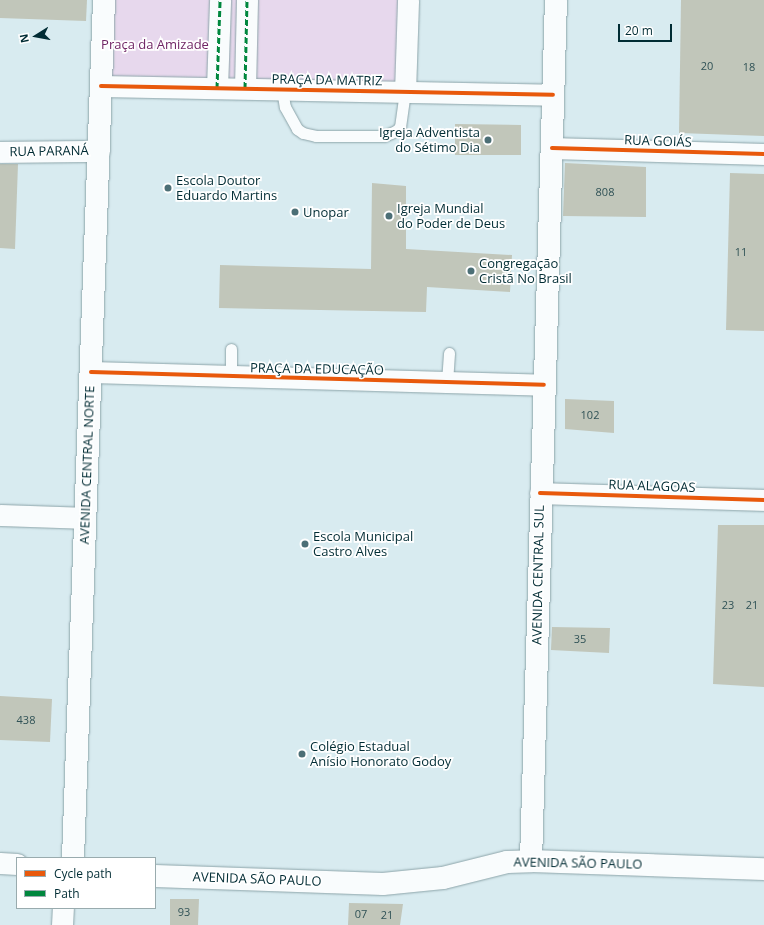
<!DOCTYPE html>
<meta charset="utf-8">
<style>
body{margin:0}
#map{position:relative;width:764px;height:925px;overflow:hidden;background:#d8ebf0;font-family:"Open Sans",sans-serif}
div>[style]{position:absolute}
.green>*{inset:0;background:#e7d8ed}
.building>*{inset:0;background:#c1c6ba}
.roads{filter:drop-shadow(0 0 1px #8ca4a9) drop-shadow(0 0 1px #8ca4a9)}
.service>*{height:11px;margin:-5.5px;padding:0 5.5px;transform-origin:5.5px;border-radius:5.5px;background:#f9fcfd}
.minor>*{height:21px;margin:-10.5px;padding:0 10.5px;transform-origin:10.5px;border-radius:10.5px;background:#f9fcfd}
.secondary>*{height:22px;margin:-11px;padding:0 11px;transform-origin:11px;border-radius:11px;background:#f9fcfd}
.quiet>*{height:3px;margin-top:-1.5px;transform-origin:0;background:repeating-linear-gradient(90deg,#00873e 0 6px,transparent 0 9px)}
.cycleway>*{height:4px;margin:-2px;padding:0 2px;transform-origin:2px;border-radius:2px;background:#e8590c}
.dots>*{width:11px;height:11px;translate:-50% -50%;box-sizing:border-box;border:2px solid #fff;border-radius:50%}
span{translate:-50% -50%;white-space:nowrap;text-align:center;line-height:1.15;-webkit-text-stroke:3.5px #fff;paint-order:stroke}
.number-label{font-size:11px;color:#305256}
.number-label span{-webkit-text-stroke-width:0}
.park-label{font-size:13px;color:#712766}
.street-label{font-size:13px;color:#002c34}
.poi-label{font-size:13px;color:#002c34}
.right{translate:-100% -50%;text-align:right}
.left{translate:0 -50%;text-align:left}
.legend{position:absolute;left:16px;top:857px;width:140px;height:52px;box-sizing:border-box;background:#fff;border:1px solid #99abae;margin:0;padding:5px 7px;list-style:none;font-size:12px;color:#002c34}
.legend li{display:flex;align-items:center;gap:8px;height:20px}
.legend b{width:20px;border:1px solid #99abae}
.north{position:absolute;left:16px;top:16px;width:40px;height:40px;-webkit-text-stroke:3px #fff;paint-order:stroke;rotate:259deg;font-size:11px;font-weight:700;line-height:16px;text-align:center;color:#002c34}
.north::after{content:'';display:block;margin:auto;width:14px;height:18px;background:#002c34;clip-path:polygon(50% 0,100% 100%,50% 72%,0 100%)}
.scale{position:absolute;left:618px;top:24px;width:54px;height:18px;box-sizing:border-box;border:2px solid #002c34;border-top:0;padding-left:5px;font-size:12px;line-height:14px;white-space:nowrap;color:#002c34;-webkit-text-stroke:3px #fff;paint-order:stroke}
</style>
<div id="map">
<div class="green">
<div style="clip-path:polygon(104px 0,246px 0,244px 88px,101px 87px)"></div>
<div style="clip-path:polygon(246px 0,408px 0,405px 92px,245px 88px)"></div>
</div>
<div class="building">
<div style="clip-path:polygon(0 0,87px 0,86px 21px,0 18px)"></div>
<div style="clip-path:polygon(681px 0,764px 0,764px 136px,679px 133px)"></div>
<div style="clip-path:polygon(455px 124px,521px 125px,521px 155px,455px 155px)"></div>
<div style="clip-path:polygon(565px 163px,646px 167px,646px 217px,563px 216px)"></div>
<div style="clip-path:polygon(0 164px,18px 164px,15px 249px,0 248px)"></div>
<div style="clip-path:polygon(730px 173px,764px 174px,764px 331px,726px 330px)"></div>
<div style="clip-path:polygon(372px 183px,406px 186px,406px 249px,512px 255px,510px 292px,427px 287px,426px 312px,219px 308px,220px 265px,371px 269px)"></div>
<div style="clip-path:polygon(565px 399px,614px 401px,614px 433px,565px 429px)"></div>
<div style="clip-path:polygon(718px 525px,764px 525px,764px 687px,713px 684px)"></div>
<div style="clip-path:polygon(552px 627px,610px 628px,609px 653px,551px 650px)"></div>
<div style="clip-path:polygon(0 696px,52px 699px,50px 742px,0 740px)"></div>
<div style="clip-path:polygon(170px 899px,199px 899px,198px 925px,170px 925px)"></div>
<div style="clip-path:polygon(349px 903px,403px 904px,400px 925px,348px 925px)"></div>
</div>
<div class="roads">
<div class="service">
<div style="left:282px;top:89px;width:18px;rotate:81deg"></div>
<div style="left:285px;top:107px;width:25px;rotate:61deg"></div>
<div style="left:297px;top:129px;width:7px;rotate:34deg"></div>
<div style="left:303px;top:133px;width:13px;rotate:13deg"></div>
<div style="left:316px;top:136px;width:68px"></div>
<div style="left:384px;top:136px;width:13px;rotate:-23deg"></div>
<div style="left:396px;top:131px;width:6px;rotate:-45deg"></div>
<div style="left:400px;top:127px;width:35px;rotate:-82deg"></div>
<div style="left:231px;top:349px;width:27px;rotate:90deg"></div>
<div style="left:447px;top:382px;width:29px;rotate:-86deg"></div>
</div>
<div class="minor">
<div style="left:101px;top:86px;width:452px;rotate:1.1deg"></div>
<div style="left:217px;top:88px;width:88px;rotate:-88deg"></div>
<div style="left:245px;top:88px;width:88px;rotate:-88.7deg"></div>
<div style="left:405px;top:92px;width:92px;rotate:-88.1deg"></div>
<div style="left:552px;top:148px;width:212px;rotate:1.6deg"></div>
<div style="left:0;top:152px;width:99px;rotate:-0.6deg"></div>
<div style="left:91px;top:372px;width:453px;rotate:1.6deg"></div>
<div style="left:540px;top:493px;width:224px;rotate:1.8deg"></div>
<div style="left:0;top:515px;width:85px;rotate:2deg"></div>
<div style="left:0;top:863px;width:17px;rotate:3deg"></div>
<div style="left:62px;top:925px;width:17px;rotate:-87deg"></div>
</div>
<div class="secondary">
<div style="left:73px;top:858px;width:859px;rotate:-87.93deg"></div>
<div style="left:531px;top:861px;width:861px;rotate:-88.34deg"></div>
<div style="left:155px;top:876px;width:228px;rotate:2deg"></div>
<div style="left:383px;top:884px;width:60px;rotate:-5.7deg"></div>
<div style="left:443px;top:878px;width:66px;rotate:-14deg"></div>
<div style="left:507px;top:862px;width:24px;rotate:-2deg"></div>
<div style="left:531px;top:861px;width:233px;rotate:2deg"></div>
</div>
</div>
<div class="quiet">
<div style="left:217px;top:88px;width:88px;rotate:-88deg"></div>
<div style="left:245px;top:88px;width:88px;rotate:-88.7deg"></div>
</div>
<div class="cycleway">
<div style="left:101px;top:86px;width:452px;rotate:1.1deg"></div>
<div style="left:552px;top:148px;width:212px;rotate:1.6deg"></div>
<div style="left:91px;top:372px;width:453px;rotate:1.6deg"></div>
<div style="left:540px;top:493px;width:224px;rotate:1.8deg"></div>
</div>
<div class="dots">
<div style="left:488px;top:140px;background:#4c6f76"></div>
<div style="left:168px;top:188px;background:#4c6f76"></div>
<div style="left:295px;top:212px;background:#4c6f76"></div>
<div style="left:389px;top:216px;background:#4c6f76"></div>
<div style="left:471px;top:271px;background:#4c6f76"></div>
<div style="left:305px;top:544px;background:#4c6f76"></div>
<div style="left:302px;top:754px;background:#4c6f76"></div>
</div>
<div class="number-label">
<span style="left:707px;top:66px">20</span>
<span style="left:749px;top:67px">18</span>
<span style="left:605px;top:192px">808</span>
<span style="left:741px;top:252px">11</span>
<span style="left:590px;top:415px">102</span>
<span style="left:728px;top:605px">23</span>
<span style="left:752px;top:605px">21</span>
<span style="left:580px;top:639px">35</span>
<span style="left:26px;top:720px">438</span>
<span style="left:184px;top:912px">93</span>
<span style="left:361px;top:914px">07</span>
<span style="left:387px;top:915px">21</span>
</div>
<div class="park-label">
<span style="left:155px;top:44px">Praça da Amizade</span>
</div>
<div class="street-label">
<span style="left:327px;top:80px;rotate:1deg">PRAÇA DA MATRIZ</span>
<span style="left:658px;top:141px;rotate:2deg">RUA GOIÁS</span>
<span style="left:49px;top:151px;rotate:-1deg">RUA PARANÁ</span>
<span style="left:317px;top:369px;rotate:1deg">PRAÇA DA EDUCAÇÃO</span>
<span style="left:87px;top:465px;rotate:-88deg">AVENIDA CENTRAL NORTE</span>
<span style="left:652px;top:486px;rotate:2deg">RUA ALAGOAS</span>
<span style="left:538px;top:575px;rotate:-89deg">AVENIDA CENTRAL SUL</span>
<span style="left:578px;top:863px;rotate:1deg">AVENIDA SÃO PAULO</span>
<span style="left:257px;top:879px;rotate:2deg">AVENIDA SÃO PAULO</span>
</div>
<div class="poi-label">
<span class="right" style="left:480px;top:140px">Igreja Adventista<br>do Sétimo Dia</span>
<span class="left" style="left:176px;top:188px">Escola Doutor<br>Eduardo Martins</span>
<span class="left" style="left:397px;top:216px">Igreja Mundial<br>do Poder de Deus</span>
<span class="left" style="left:303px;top:212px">Unopar</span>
<span class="left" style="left:479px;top:271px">Congregação<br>Cristã No Brasil</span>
<span class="left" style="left:313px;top:544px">Escola Municipal<br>Castro Alves</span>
<span class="left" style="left:310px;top:754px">Colégio Estadual<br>Anísio Honorato Godoy</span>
</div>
<ul class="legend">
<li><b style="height:5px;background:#e8590c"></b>Cycle path</li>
<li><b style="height:5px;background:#00873e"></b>Path</li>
</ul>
<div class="north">N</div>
<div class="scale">20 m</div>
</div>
